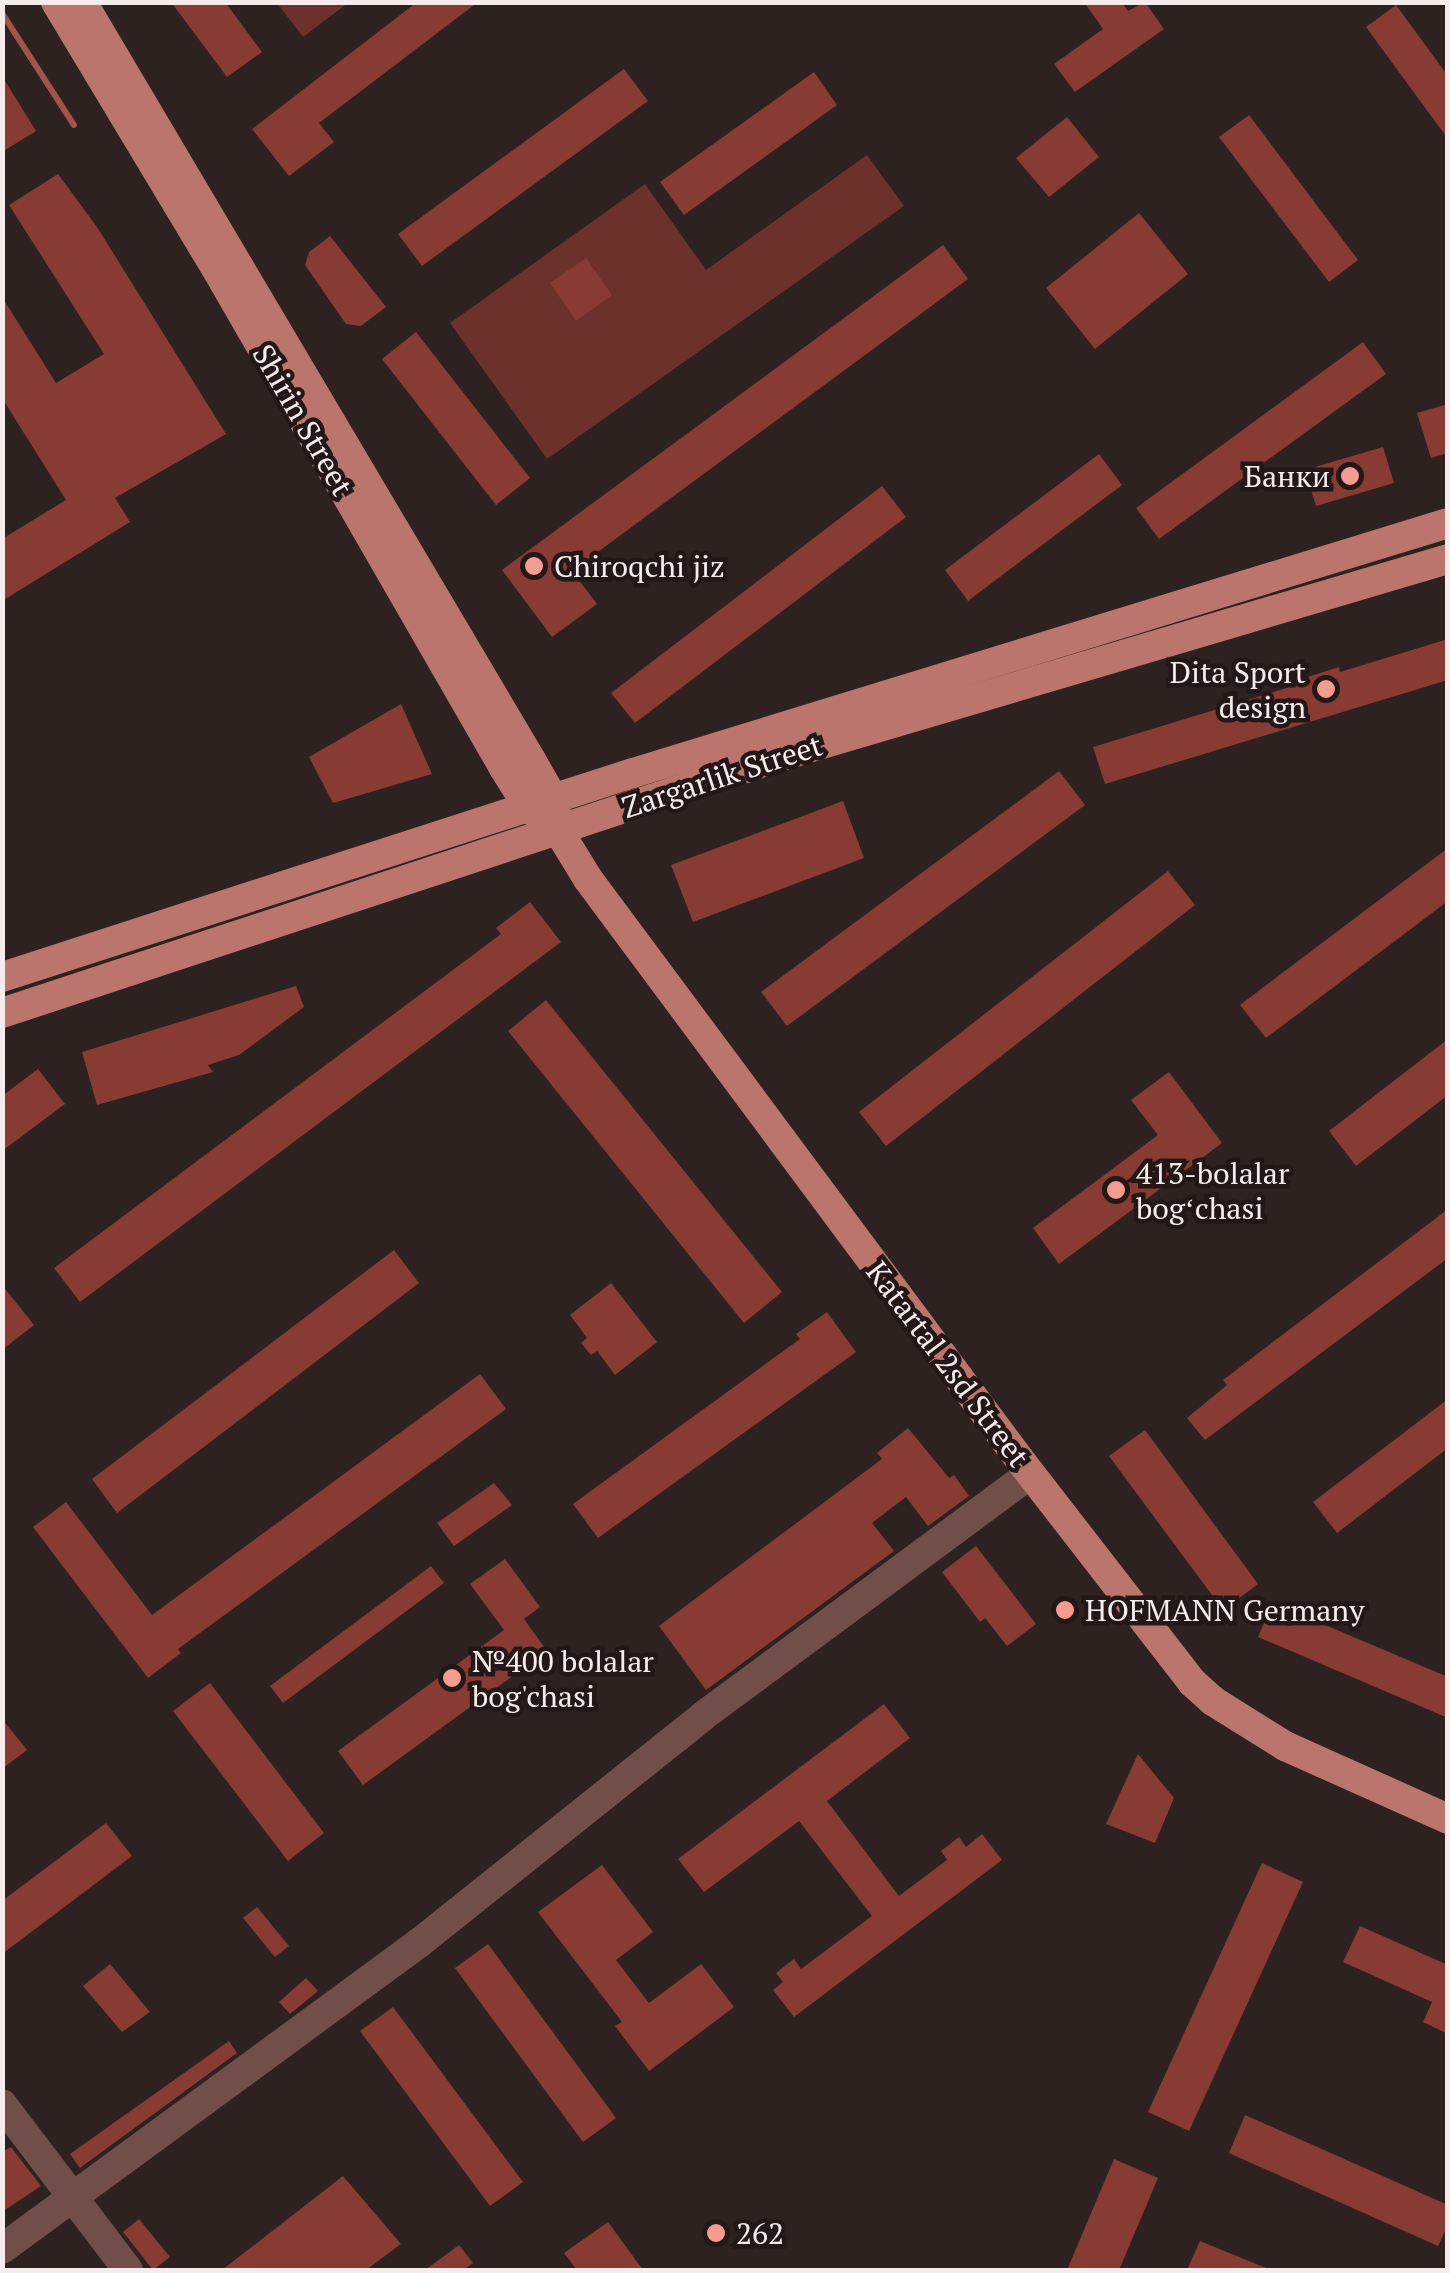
<!DOCTYPE html>
<meta charset="utf-8">
<style>
body{margin:0}
#map{position:relative;width:1450px;height:2273px;overflow:hidden;background:#2d2220;font-family:"PT Serif",serif}
div>[style]{position:absolute}
.green>*{inset:0;background:#6b312a}
.stream>*{height:6px;margin:-3px;padding:0 3px;transform-origin:3px;border-radius:3px;background:#a2534a}
.building>*{inset:0;background:#873b33}
.minor>*{height:30px;margin:-15px;padding:0 15px;transform-origin:15px;border-radius:15px;background:#714e49}
.major>*{height:30px;margin:-15px;padding:0 15px;transform-origin:15px;border-radius:15px;background:#bb756c}
.dots>*{width:28px;height:28px;translate:-50% -50%;box-sizing:border-box;border:5px solid #231817;border-radius:50%}
span{translate:-50% -50%;white-space:nowrap;text-align:center;line-height:1.15;-webkit-text-stroke:9px #231817;paint-order:stroke}
.street-label{font-size:30px;color:#f5eceb}
.poi-label{font-size:30px;color:#f5eceb}
.right{translate:-100% -50%;text-align:right}
.left{translate:0 -50%;text-align:left}
.frame{position:absolute;inset:0;border:5px solid #f5eceb;pointer-events:none}
</style>
<div id="map">
<div class="green">
<div style="clip-path:polygon(277px 3px,348px 3px,303px 37px)"></div>
<div style="clip-path:polygon(867px 155px,904px 206px,547px 459px,450px 323px,645px 184px,706px 270px)"></div>
</div>
<div class="stream">
<div style="left:2px;top:13px;width:133px;rotate:57.3deg"></div>
</div>
<div class="building">
<div style="clip-path:polygon(171px 2px,225px 2px,262px 52px,227px 77px)"></div>
<div style="clip-path:polygon(417px 2px,478px 2px,319px 123px,334px 142px,289px 176px,252px 129px)"></div>
<div style="clip-path:polygon(1084px 2px,1122px 2px,1128px 11px,1145px 2px,1164px 29px,1075px 92px,1054px 64px,1103px 29px)"></div>
<div style="clip-path:polygon(1396px 5px,1448px 76px,1448px 139px,1366px 27px)"></div>
<div style="clip-path:polygon(624px 69px,648px 101px,422px 266px,398px 234px)"></div>
<div style="clip-path:polygon(814px 72px,837px 105px,684px 215px,660px 182px)"></div>
<div style="clip-path:polygon(2px 76px,36px 131px,2px 152px)"></div>
<div style="clip-path:polygon(1249px 115px,1358px 260px,1329px 282px,1219px 137px)"></div>
<div style="clip-path:polygon(1067px 117px,1099px 157px,1049px 197px,1016px 158px)"></div>
<div style="clip-path:polygon(58px 174px,97px 227px,226px 434px,115px 498px,130px 522px,2px 601px,2px 539px,66px 500px,2px 398px,2px 297px,56px 383px,104px 354px,9px 205px)"></div>
<div style="clip-path:polygon(1139px 213px,1188px 274px,1095px 349px,1046px 288px)"></div>
<div style="clip-path:polygon(330px 236px,386px 307px,361px 326px,346px 324px,305px 265px,309px 252px)"></div>
<div style="clip-path:polygon(943px 245px,968px 279px,572px 571px,597px 604px,552px 637px,502px 570px)"></div>
<div style="clip-path:polygon(586px 258px,612px 295px,576px 321px,550px 283px)"></div>
<div style="clip-path:polygon(416px 332px,530px 478px,496px 505px,382px 359px)"></div>
<div style="clip-path:polygon(1363px 342px,1386px 374px,1159px 539px,1136px 508px)"></div>
<div style="clip-path:polygon(1448px 404px,1448px 453px,1431px 458px,1417px 413px)"></div>
<div style="clip-path:polygon(1383px 447px,1394px 483px,1316px 506px,1305px 470px)"></div>
<div style="clip-path:polygon(1099px 454px,1122px 485px,968px 601px,945px 570px)"></div>
<div style="clip-path:polygon(882px 486px,906px 517px,635px 723px,611px 693px)"></div>
<div style="clip-path:polygon(1448px 639px,1448px 680px,1105px 784px,1093px 747px,1290px 687px,1289px 683px,1339px 667px,1340px 672px)"></div>
<div style="clip-path:polygon(401px 704px,432px 774px,333px 803px,309px 757px)"></div>
<div style="clip-path:polygon(1059px 771px,1085px 805px,787px 1026px,761px 992px)"></div>
<div style="clip-path:polygon(843px 801px,864px 858px,693px 922px,671px 865px)"></div>
<div style="clip-path:polygon(1448px 848px,1448px 901px,1266px 1038px,1240px 1005px)"></div>
<div style="clip-path:polygon(1168px 871px,1195px 905px,886px 1146px,859px 1112px)"></div>
<div style="clip-path:polygon(530px 902px,561px 942px,80px 1302px,54px 1268px,501px 934px,496px 928px)"></div>
<div style="clip-path:polygon(296px 986px,304px 1007px,239px 1055px,208px 1065px,213px 1072px,97px 1105px,82px 1052px)"></div>
<div style="clip-path:polygon(546px 1000px,782px 1292px,744px 1323px,508px 1031px)"></div>
<div style="clip-path:polygon(1448px 1039px,1448px 1095px,1356px 1166px,1329px 1131px)"></div>
<div style="clip-path:polygon(38px 1069px,65px 1104px,2px 1151px,2px 1096px)"></div>
<div style="clip-path:polygon(1169px 1072px,1222px 1143px,1059px 1264px,1033px 1228px,1158px 1135px,1131px 1100px)"></div>
<div style="clip-path:polygon(1448px 1209px,1448px 1258px,1205px 1440px,1187px 1418px,1227px 1385px,1223px 1380px)"></div>
<div style="clip-path:polygon(394px 1250px,419px 1283px,117px 1513px,92px 1479px)"></div>
<div style="clip-path:polygon(611px 1283px,657px 1342px,615px 1375px,597px 1351px,591px 1355px,581px 1343px,587px 1338px,570px 1315px)"></div>
<div style="clip-path:polygon(2px 1285px,34px 1325px,2px 1350px)"></div>
<div style="clip-path:polygon(827px 1312px,856px 1352px,598px 1538px,573px 1504px,800px 1339px,796px 1334px)"></div>
<div style="clip-path:polygon(480px 1374px,506px 1409px,178px 1649px,181px 1653px,148px 1678px,33px 1527px,66px 1502px,152px 1615px)"></div>
<div style="clip-path:polygon(1448px 1399px,1448px 1448px,1337px 1533px,1313px 1502px)"></div>
<div style="clip-path:polygon(908px 1428px,949px 1478px,954px 1475px,969px 1496px,928px 1526px,906px 1497px,872px 1523px,894px 1551px,706px 1690px,659px 1626px,882px 1459px,877px 1453px)"></div>
<div style="clip-path:polygon(1145px 1430px,1258px 1584px,1223px 1610px,1109px 1456px)"></div>
<div style="clip-path:polygon(494px 1483px,512px 1505px,454px 1546px,437px 1523px)"></div>
<div style="clip-path:polygon(976px 1546px,1036px 1624px,1007px 1646px,985px 1618px,980px 1622px,942px 1572px)"></div>
<div style="clip-path:polygon(505px 1559px,540px 1607px,524px 1619px,547px 1651px,363px 1785px,338px 1751px,504px 1630px,470px 1584px)"></div>
<div style="clip-path:polygon(431px 1566px,444px 1583px,283px 1703px,270px 1686px)"></div>
<div style="clip-path:polygon(1273px 1603px,1448px 1677px,1448px 1718px,1258px 1637px)"></div>
<div style="clip-path:polygon(210px 1683px,324px 1833px,288px 1861px,173px 1711px)"></div>
<div style="clip-path:polygon(884px 1704px,910px 1738px,827px 1801px,899px 1896px,947px 1860px,941px 1851px,959px 1837px,966px 1847px,982px 1834px,1002px 1860px,794px 2017px,773px 1990px,783px 1982px,776px 1973px,794px 1959px,801px 1969px,872px 1916px,799px 1821px,704px 1892px,678px 1859px)"></div>
<div style="clip-path:polygon(2px 1719px,27px 1750px,2px 1769px)"></div>
<div style="clip-path:polygon(1138px 1754px,1174px 1798px,1155px 1843px,1106px 1824px)"></div>
<div style="clip-path:polygon(106px 1823px,132px 1856px,2px 1954px,2px 1901px)"></div>
<div style="clip-path:polygon(1262px 1863px,1303px 1882px,1189px 2131px,1148px 2112px)"></div>
<div style="clip-path:polygon(602px 1865px,653px 1932px,616px 1960px,649px 2003px,701px 1964px,734px 2007px,649px 2071px,615px 2026px,622px 2022px,538px 1912px)"></div>
<div style="clip-path:polygon(257px 1907px,289px 1946px,275px 1957px,243px 1918px)"></div>
<div style="clip-path:polygon(1360px 1926px,1448px 1965px,1448px 2034px,1423px 2022px,1432px 2002px,1343px 1962px)"></div>
<div style="clip-path:polygon(488px 1944px,616px 2118px,583px 2142px,455px 1968px)"></div>
<div style="clip-path:polygon(110px 1964px,150px 2012px,122px 2032px,83px 1986px)"></div>
<div style="clip-path:polygon(306px 1978px,318px 1991px,290px 2014px,279px 2002px)"></div>
<div style="clip-path:polygon(393px 2007px,523px 2182px,490px 2206px,360px 2031px)"></div>
<div style="clip-path:polygon(229px 2041px,237px 2053px,80px 2168px,70px 2154px)"></div>
<div style="clip-path:polygon(1245px 2115px,1448px 2205px,1448px 2225px,1438px 2246px,1229px 2153px)"></div>
<div style="clip-path:polygon(11px 2147px,41px 2186px,2px 2212px,2px 2152px)"></div>
<div style="clip-path:polygon(1114px 2159px,1158px 2178px,1119px 2270px,1067px 2270px)"></div>
<div style="clip-path:polygon(343px 2176px,401px 2244px,366px 2270px,222px 2270px)"></div>
<div style="clip-path:polygon(139px 2219px,170px 2257px,153px 2270px,123px 2232px)"></div>
<div style="clip-path:polygon(608px 2222px,643px 2270px,577px 2270px,564px 2253px)"></div>
<div style="clip-path:polygon(1200px 2241px,1271px 2270px,1187px 2270px)"></div>
<div style="clip-path:polygon(459px 2245px,473px 2263px,463px 2270px,425px 2270px)"></div>
</div>
<div class="minor">
<div style="left:2px;top:2104px;width:208px;rotate:52.8deg"></div>
<div style="left:2px;top:2249px;width:517px;rotate:-36.27deg"></div>
<div style="left:419px;top:1943px;width:364px;rotate:-38.6deg"></div>
<div style="left:703px;top:1716px;width:407px;rotate:-36.5deg"></div>
</div>
<div class="major">
<div style="left:56px;top:2px;width:327px;rotate:59deg"></div>
<div style="left:224px;top:282px;width:561px;rotate:60.05deg"></div>
<div style="left:504px;top:768px;width:47px;rotate:58deg"></div>
<div style="left:529px;top:808px;width:19px;rotate:36deg"></div>
<div style="left:82px;top:2px;width:881px;rotate:59.36deg"></div>
<div style="left:531px;top:760px;width:46px;rotate:60.1deg"></div>
<div style="left:554px;top:800px;width:30px;rotate:82deg"></div>
<div style="left:558px;top:830px;width:57px;rotate:58.5deg"></div>
<div style="left:588px;top:879px;width:729px;rotate:53.37deg"></div>
<div style="left:1023px;top:1464px;width:276px;rotate:52.2deg"></div>
<div style="left:1192px;top:1682px;width:28px;rotate:42deg"></div>
<div style="left:1213px;top:1701px;width:85px;rotate:32deg"></div>
<div style="left:1285px;top:1746px;width:179px;rotate:24.1deg"></div>
<div style="left:2px;top:977px;width:663px;rotate:-17.92deg"></div>
<div style="left:633px;top:773px;width:852px;rotate:-17.05deg"></div>
<div style="left:2px;top:1013px;width:828px;rotate:-18.24deg"></div>
<div style="left:788px;top:754px;width:688px;rotate:-16.46deg"></div>
</div>
<div class="dots">
<div style="left:1350px;top:476px;background:#f59c90"></div>
<div style="left:534px;top:566px;background:#f59c90"></div>
<div style="left:1326px;top:689px;background:#f59c90"></div>
<div style="left:1116px;top:1190px;background:#f59c90"></div>
<div style="left:1065px;top:1610px;background:#f59c90"></div>
<div style="left:452px;top:1678px;background:#f59c90"></div>
<div style="left:716px;top:2233px;background:#f59c90"></div>
</div>
<div class="street-label">
<span style="left:303px;top:420px;rotate:60deg">Shirin Street</span>
<span style="left:722px;top:776px;rotate:-18deg">Zargarlik Street</span>
<span style="left:948px;top:1364px;rotate:53deg">Katartal 2sd Street</span>
</div>
<div class="poi-label">
<span class="right" style="left:1330px;top:476px">Банки</span>
<span class="left" style="left:554px;top:566px">Chiroqchi jiz</span>
<span class="right" style="left:1306px;top:689px">Dita Sport<br>design</span>
<span class="left" style="left:1136px;top:1190px">413-bolalar<br>bogʻchasi</span>
<span class="left" style="left:1085px;top:1610px">HOFMANN Germany</span>
<span class="left" style="left:472px;top:1678px">№400 bolalar<br>bog'chasi</span>
<span class="left" style="left:736px;top:2233px">262</span>
</div>
<div class="frame"></div>
</div>
